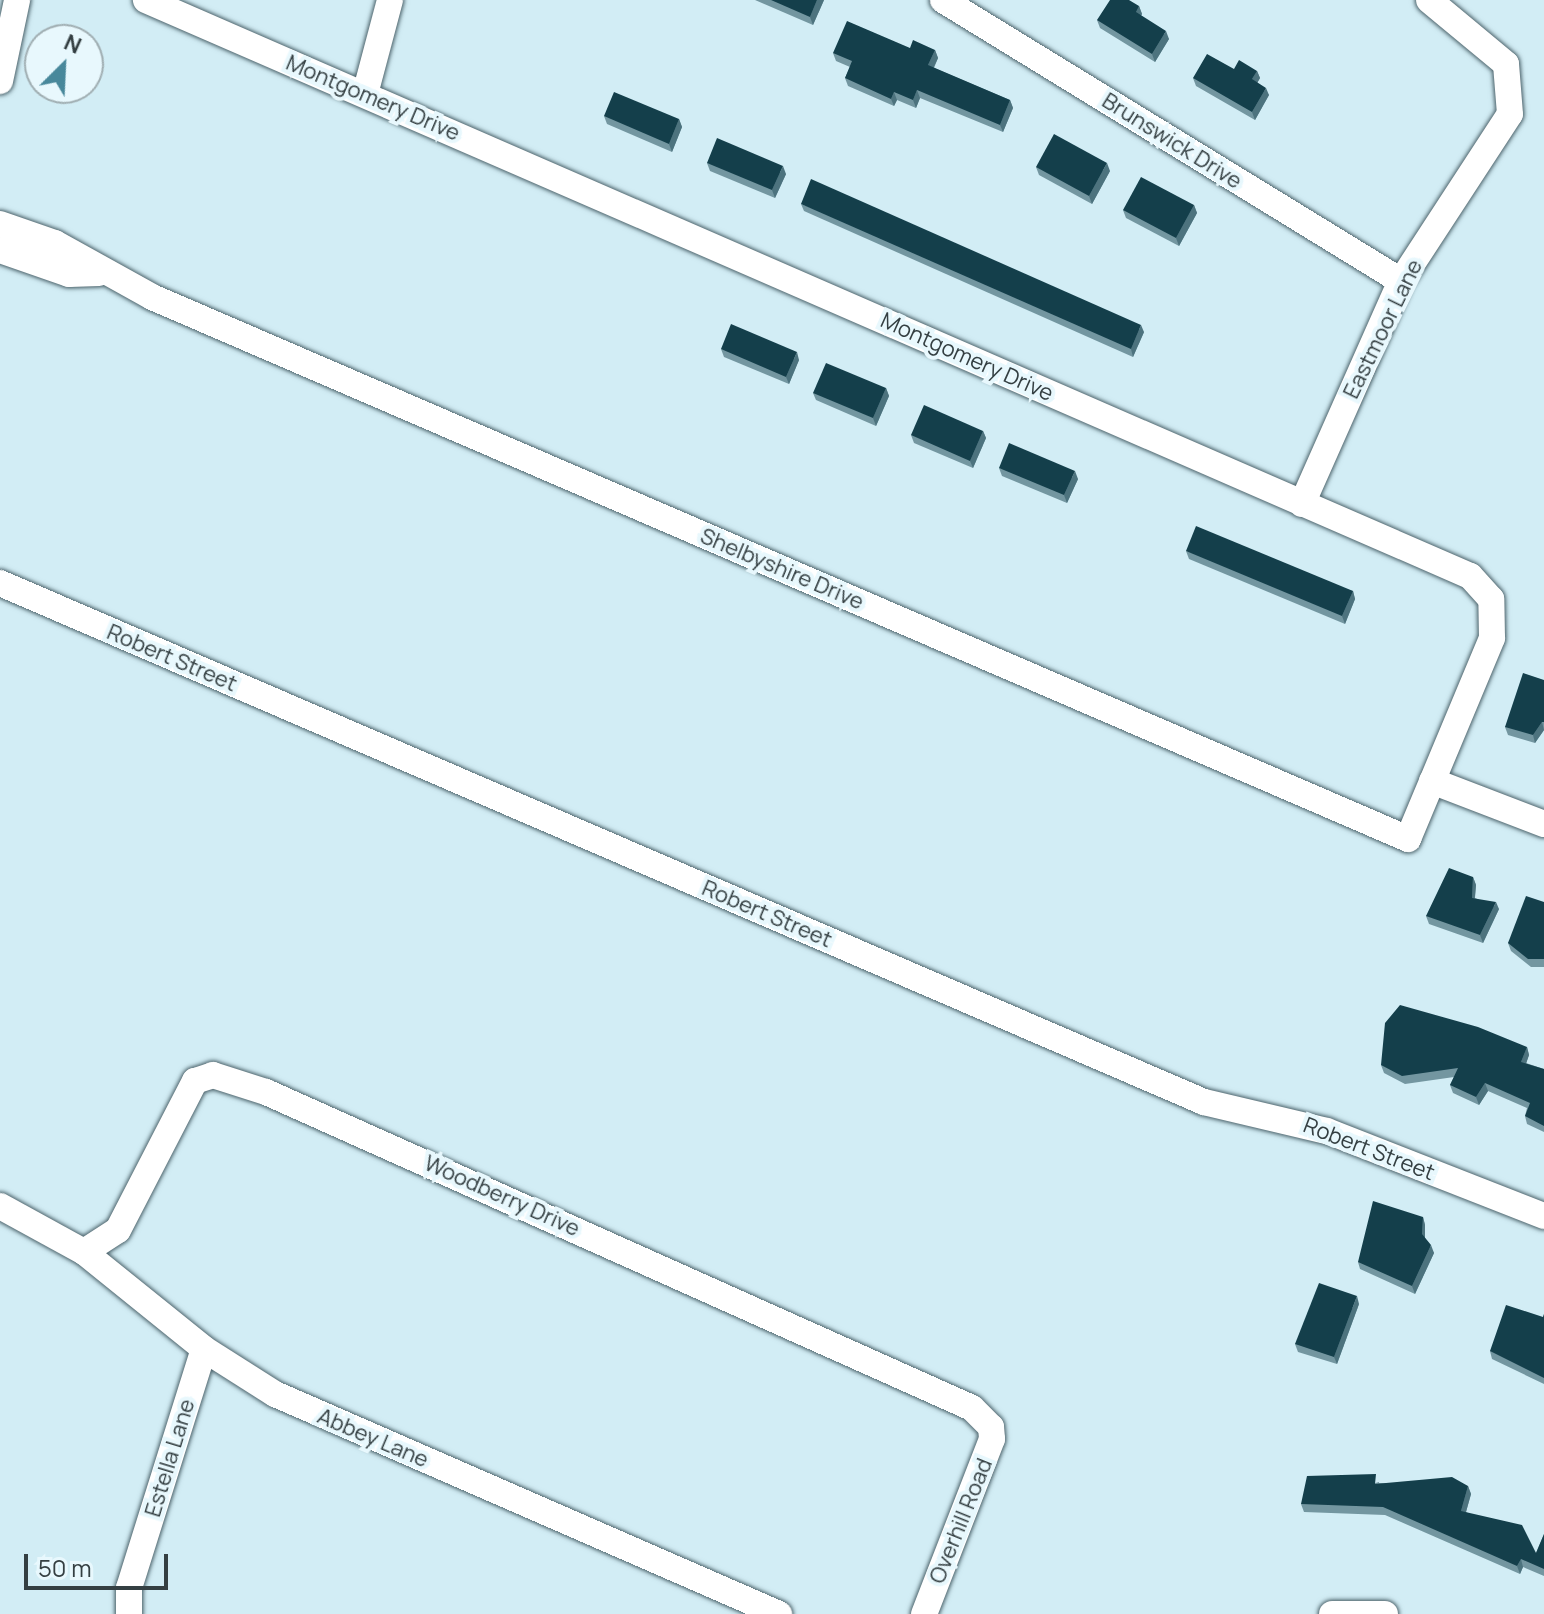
<!DOCTYPE html>
<style>
body{margin:0}
#map{position:relative;width:1544px;height:1614px;overflow:hidden;background:#d2edf5;font-family:Manrope,sans-serif}
div>[style]{position:absolute}
.roads{filter:drop-shadow(0 0 2px #4d646c) drop-shadow(0 0 2px #4d646c)}
.minor>*{height:26px;margin:-13px;padding:0 13px;transform-origin:13px;border-radius:13px;background:#fff}
.wall>*{inset:0;background:#7396a0}
.shaded-wall>*{inset:0;background:#4d737e}
.building>*{inset:0;background:#143f4b}
span{translate:-50% -50%;white-space:nowrap;text-align:center;line-height:1.15;-webkit-text-stroke:8px #e8f8fd;paint-order:stroke}
.street-label{font-size:22px;color:#343f42}
.north{position:absolute;left:24px;top:24px;width:80px;height:80px;box-sizing:border-box;background:#e8f8fd;border:2px solid #a0aeb2;border-radius:50%;rotate:24deg;font-size:22px;font-weight:700;line-height:32px;text-align:center;color:#343f42}
.north::after{content:'';display:block;margin:auto;width:28px;height:36px;background:#48889b;clip-path:polygon(50% 0,100% 100%,50% 72%,0 100%)}
.scale{position:absolute;left:24px;top:1554px;width:144px;height:36px;box-sizing:border-box;border:4px solid #343f42;border-top:0;padding-left:10px;font-size:24px;line-height:28px;white-space:nowrap;color:#343f42;-webkit-text-stroke:6px #e8f8fd;paint-order:stroke}
</style>
<div id="map">
<div class="roads">
<div class="minor">
<div style="left:943px;top:0;width:537px;rotate:31.53deg"></div>
<div style="left:0;top:81px;width:83px;rotate:-78.1deg"></div>
<div style="left:365px;top:94px;width:97px;rotate:-75.1deg"></div>
<div style="left:0;top:224px;width:58px;rotate:19.1deg"></div>
<div style="left:55px;top:243px;width:111px;rotate:29.1deg"></div>
<div style="left:152px;top:297px;width:1368px;rotate:23.34deg"></div>
<div style="left:1408px;top:839px;width:218px;rotate:-67.3deg"></div>
<div style="left:1492px;top:638px;width:39px;rotate:-91deg"></div>
<div style="left:1491px;top:599px;width:31px;rotate:-132deg"></div>
<div style="left:1470px;top:576px;width:1444px;rotate:-156.49deg"></div>
<div style="left:0;top:250px;width:73px;rotate:19.2deg"></div>
<div style="left:69px;top:274px;width:30px;rotate:-2deg"></div>
<div style="left:1302px;top:504px;width:244px;rotate:-66.1deg"></div>
<div style="left:1401px;top:281px;width:199px;rotate:-56.9deg"></div>
<div style="left:1510px;top:114px;width:50px;rotate:-94.6deg"></div>
<div style="left:1506px;top:64px;width:100px;rotate:-140.3deg"></div>
<div style="left:0;top:583px;width:1311px;rotate:23.32deg"></div>
<div style="left:1204px;top:1102px;width:126px;rotate:13.3deg"></div>
<div style="left:1327px;top:1131px;width:233px;rotate:21.4deg"></div>
<div style="left:1432px;top:781px;width:120px;rotate:21deg"></div>
<div style="left:0;top:1206px;width:96px;rotate:28.7deg"></div>
<div style="left:84px;top:1252px;width:154px;rotate:38.9deg"></div>
<div style="left:204px;top:1349px;width:84px;rotate:32.4deg"></div>
<div style="left:275px;top:1394px;width:550px;rotate:23.58deg"></div>
<div style="left:84px;top:1252px;width:40px;rotate:-32.9deg"></div>
<div style="left:118px;top:1230px;width:168px;rotate:-62.7deg"></div>
<div style="left:195px;top:1081px;width:19px;rotate:-18deg"></div>
<div style="left:213px;top:1075px;width:56px;rotate:17.8deg"></div>
<div style="left:266px;top:1092px;width:773px;rotate:24.11deg"></div>
<div style="left:972px;top:1408px;width:27px;rotate:45deg"></div>
<div style="left:991px;top:1427px;width:12px;rotate:85deg"></div>
<div style="left:992px;top:1439px;width:188px;rotate:111.2deg"></div>
<div style="left:129px;top:1614px;width:26px;rotate:-90deg"></div>
<div style="left:129px;top:1588px;width:250px;rotate:-72.6deg"></div>
<div style="left:1332px;top:1614px;width:53px"></div>
</div>
</div>
<div class="wall">
<div style="clip-path:polygon(755px 0,824px 0,813px 25px)"></div>
<div style="clip-path:polygon(1139px 6px,1142px 14px,1141px 16px,1169px 39px,1155px 62px,1100px 28px,1097px 20px)"></div>
<div style="clip-path:polygon(910px 48px,935px 50px,938px 58px,934px 68px,1010px 100px,1013px 108px,1003px 132px,920px 98px,916px 108px,897px 100px,894px 106px,848px 86px,845px 78px,850px 67px,836px 61px,833px 53px)"></div>
<div style="clip-path:polygon(1234px 69px,1257px 71px,1260px 78px,1257px 83px,1269px 95px,1255px 120px,1196px 86px,1193px 78px)"></div>
<div style="clip-path:polygon(604px 116px,679px 119px,682px 127px,672px 152px,607px 124px)"></div>
<div style="clip-path:polygon(707px 163px,786px 174px,775px 198px,710px 171px)"></div>
<div style="clip-path:polygon(1036px 167px,1110px 171px,1092px 204px,1039px 175px)"></div>
<div style="clip-path:polygon(801px 204px,1144px 332px,1133px 357px,804px 211px)"></div>
<div style="clip-path:polygon(1194px 205px,1197px 213px,1179px 246px,1126px 218px,1123px 210px)"></div>
<div style="clip-path:polygon(721px 349px,799px 360px,789px 384px,724px 357px)"></div>
<div style="clip-path:polygon(886px 388px,889px 396px,876px 426px,816px 400px,813px 393px)"></div>
<div style="clip-path:polygon(983px 431px,986px 438px,973px 468px,914px 443px,911px 435px)"></div>
<div style="clip-path:polygon(999px 468px,1078px 479px,1067px 503px,1002px 476px)"></div>
<div style="clip-path:polygon(1186px 551px,1353px 591px,1355px 599px,1345px 624px,1189px 559px)"></div>
<div style="clip-path:polygon(1544px 680px,1544px 730px,1535px 743px,1508px 735px,1505px 727px)"></div>
<div style="clip-path:polygon(1473px 877px,1476px 885px,1475px 898px,1499px 909px,1483px 943px,1429px 924px,1426px 916px)"></div>
<div style="clip-path:polygon(1544px 902px,1544px 967px,1531px 967px,1511px 951px,1508px 943px)"></div>
<div style="clip-path:polygon(1527px 1047px,1529px 1055px,1526px 1063px,1544px 1069px,1544px 1132px,1527px 1124px,1525px 1116px,1527px 1108px,1488px 1091px,1479px 1105px,1453px 1093px,1450px 1085px,1454px 1077px,1405px 1084px,1384px 1073px,1381px 1065px)"></div>
<div style="clip-path:polygon(1423px 1217px,1425px 1225px,1425px 1238px,1434px 1253px,1415px 1294px,1360px 1269px,1358px 1262px)"></div>
<div style="clip-path:polygon(1359px 1304px,1337px 1364px,1298px 1352px,1295px 1344px)"></div>
<div style="clip-path:polygon(1544px 1314px,1544px 1384px,1492px 1359px,1490px 1351px,1543px 1317px)"></div>
<div style="clip-path:polygon(1379px 1482px,1379px 1483px,1468px 1486px,1471px 1494px,1466px 1512px,1536px 1553px,1544px 1534px,1544px 1576px,1523px 1567px,1520px 1574px,1385px 1515px,1304px 1512px,1301px 1504px)"></div>
</div>
<div class="shaded-wall">
<div style="clip-path:polygon(817px 0,824px 0,813px 25px,810px 17px)"></div>
<div style="clip-path:polygon(1139px 6px,1142px 14px,1138px 20px,1136px 12px)"></div>
<div style="clip-path:polygon(1166px 31px,1169px 39px,1155px 62px,1152px 54px)"></div>
<div style="clip-path:polygon(935px 50px,938px 58px,931px 73px,928px 65px)"></div>
<div style="clip-path:polygon(1257px 71px,1260px 78px,1255px 87px,1252px 79px)"></div>
<div style="clip-path:polygon(1266px 88px,1269px 95px,1255px 120px,1252px 112px)"></div>
<div style="clip-path:polygon(917px 90px,920px 98px,916px 108px,913px 100px)"></div>
<div style="clip-path:polygon(894px 92px,897px 100px,894px 106px,891px 99px)"></div>
<div style="clip-path:polygon(1010px 100px,1013px 108px,1003px 132px,1000px 125px)"></div>
<div style="clip-path:polygon(679px 119px,682px 127px,672px 152px,669px 144px)"></div>
<div style="clip-path:polygon(1107px 163px,1110px 171px,1092px 204px,1089px 196px)"></div>
<div style="clip-path:polygon(783px 166px,786px 174px,775px 198px,772px 190px)"></div>
<div style="clip-path:polygon(1194px 205px,1197px 213px,1179px 246px,1176px 238px)"></div>
<div style="clip-path:polygon(1141px 325px,1144px 332px,1133px 357px,1131px 349px)"></div>
<div style="clip-path:polygon(797px 352px,799px 360px,789px 384px,786px 377px)"></div>
<div style="clip-path:polygon(886px 388px,889px 396px,876px 426px,873px 418px)"></div>
<div style="clip-path:polygon(983px 431px,986px 438px,973px 468px,970px 461px)"></div>
<div style="clip-path:polygon(1075px 471px,1078px 479px,1067px 503px,1064px 495px)"></div>
<div style="clip-path:polygon(1353px 591px,1355px 599px,1345px 624px,1342px 616px)"></div>
<div style="clip-path:polygon(1542px 722px,1544px 730px,1535px 743px,1533px 735px)"></div>
<div style="clip-path:polygon(1473px 877px,1476px 885px,1474px 906px,1472px 898px)"></div>
<div style="clip-path:polygon(1496px 902px,1499px 909px,1483px 943px,1480px 935px)"></div>
<div style="clip-path:polygon(1527px 1047px,1529px 1055px,1524px 1070px,1521px 1062px)"></div>
<div style="clip-path:polygon(1485px 1083px,1488px 1091px,1479px 1105px,1476px 1097px)"></div>
<div style="clip-path:polygon(1423px 1217px,1425px 1225px,1425px 1242px,1422px 1234px)"></div>
<div style="clip-path:polygon(1431px 1245px,1434px 1253px,1415px 1294px,1412px 1286px)"></div>
<div style="clip-path:polygon(1357px 1296px,1359px 1304px,1337px 1364px,1334px 1357px)"></div>
<div style="clip-path:polygon(1468px 1486px,1471px 1494px,1464px 1519px,1461px 1511px)"></div>
<div style="clip-path:polygon(1521px 1559px,1523px 1567px,1520px 1574px,1517px 1566px)"></div>
</div>
<div class="building">
<div style="clip-path:polygon(771px 0,817px 0,810px 17px)"></div>
<div style="clip-path:polygon(1110px 0,1129px 0,1139px 6px,1136px 12px,1166px 31px,1152px 54px,1097px 20px)"></div>
<div style="clip-path:polygon(847px 21px,910px 48px,913px 40px,935px 50px,928px 65px,1010px 100px,1000px 125px,917px 90px,913px 100px,894px 92px,891px 99px,845px 78px,852px 61px,833px 53px)"></div>
<div style="clip-path:polygon(1207px 54px,1234px 69px,1239px 60px,1257px 71px,1252px 79px,1266px 88px,1252px 112px,1193px 78px)"></div>
<div style="clip-path:polygon(614px 92px,679px 119px,669px 144px,604px 116px)"></div>
<div style="clip-path:polygon(1054px 134px,1107px 163px,1089px 196px,1036px 167px)"></div>
<div style="clip-path:polygon(717px 138px,783px 166px,772px 190px,707px 163px)"></div>
<div style="clip-path:polygon(1141px 177px,1194px 205px,1176px 238px,1123px 210px)"></div>
<div style="clip-path:polygon(811px 179px,1141px 325px,1131px 349px,801px 204px)"></div>
<div style="clip-path:polygon(731px 324px,797px 352px,786px 377px,721px 349px)"></div>
<div style="clip-path:polygon(826px 363px,886px 388px,873px 418px,813px 393px)"></div>
<div style="clip-path:polygon(924px 405px,983px 431px,970px 461px,911px 435px)"></div>
<div style="clip-path:polygon(1009px 443px,1075px 471px,1064px 495px,999px 468px)"></div>
<div style="clip-path:polygon(1196px 526px,1353px 591px,1342px 616px,1186px 551px)"></div>
<div style="clip-path:polygon(1523px 673px,1544px 680px,1544px 722px,1542px 722px,1533px 735px,1505px 727px)"></div>
<div style="clip-path:polygon(1449px 868px,1473px 877px,1472px 898px,1496px 902px,1480px 935px,1426px 916px)"></div>
<div style="clip-path:polygon(1526px 896px,1544px 902px,1544px 959px,1528px 959px,1508px 943px)"></div>
<div style="clip-path:polygon(1400px 1005px,1478px 1027px,1527px 1047px,1521px 1062px,1544px 1069px,1544px 1126px,1525px 1116px,1530px 1103px,1485px 1083px,1476px 1097px,1450px 1085px,1458px 1068px,1402px 1076px,1381px 1065px,1385px 1023px)"></div>
<div style="clip-path:polygon(1373px 1201px,1423px 1217px,1422px 1234px,1431px 1245px,1412px 1286px,1358px 1262px)"></div>
<div style="clip-path:polygon(1319px 1283px,1357px 1296px,1334px 1357px,1295px 1344px)"></div>
<div style="clip-path:polygon(1506px 1305px,1543px 1317px,1544px 1314px,1544px 1378px,1490px 1351px)"></div>
<div style="clip-path:polygon(1376px 1474px,1375px 1484px,1452px 1477px,1468px 1486px,1461px 1511px,1522px 1525px,1536px 1553px,1544px 1534px,1544px 1569px,1521px 1559px,1517px 1566px,1383px 1507px,1301px 1504px,1307px 1476px)"></div>
</div>
<div class="street-label">
<span style="left:373px;top:98px;rotate:23deg">Montgomery Drive</span>
<span style="left:1172px;top:141px;rotate:32deg">Brunswick Drive</span>
<span style="left:1383px;top:329px;rotate:-64deg">Eastmoor Lane</span>
<span style="left:967px;top:357px;rotate:24deg">Montgomery Drive</span>
<span style="left:782px;top:569px;rotate:23deg">Shelbyshire Drive</span>
<span style="left:172px;top:658px;rotate:23deg">Robert Street</span>
<span style="left:767px;top:914px;rotate:23deg">Robert Street</span>
<span style="left:1369px;top:1149px;rotate:21deg">Robert Street</span>
<span style="left:502px;top:1196px;rotate:24deg">Woodberry Drive</span>
<span style="left:373px;top:1438px;rotate:23deg">Abbey Lane</span>
<span style="left:170px;top:1458px;rotate:-73deg">Estella Lane</span>
<span style="left:961px;top:1521px;rotate:-68deg">Overhill Road</span>
</div>
<div class="north">N</div>
<div class="scale">50 m</div>
</div>
